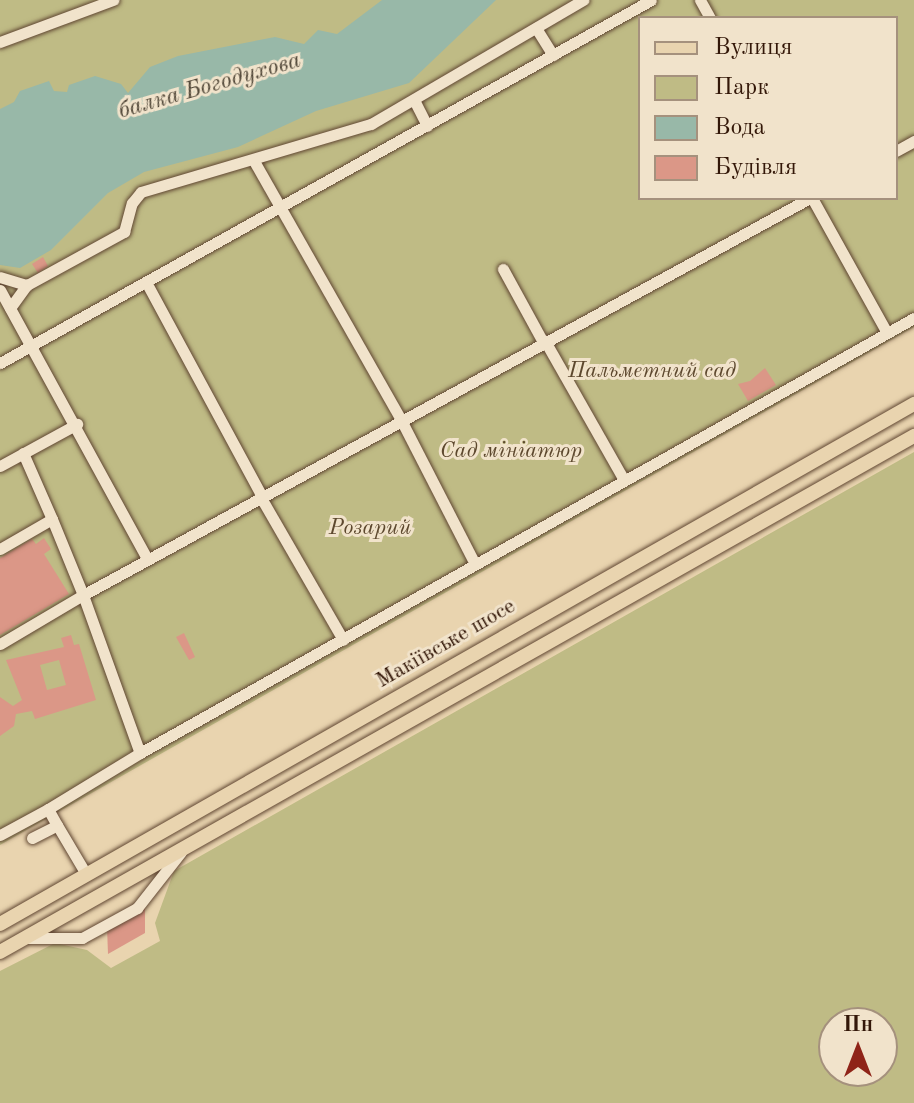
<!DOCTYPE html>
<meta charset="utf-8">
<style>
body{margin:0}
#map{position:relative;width:914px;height:1103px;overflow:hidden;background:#e9d4af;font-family:"Old Standard TT",serif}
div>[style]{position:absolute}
.green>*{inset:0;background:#bfbb85}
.water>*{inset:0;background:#98b8a8}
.building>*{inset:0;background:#db9787}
.roads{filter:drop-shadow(0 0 2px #604632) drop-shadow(0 0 2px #604632)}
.minor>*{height:11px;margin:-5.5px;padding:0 5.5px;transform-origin:5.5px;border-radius:5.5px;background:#f1e3cb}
.major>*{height:14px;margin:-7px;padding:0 7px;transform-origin:7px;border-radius:7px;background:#e9d4af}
span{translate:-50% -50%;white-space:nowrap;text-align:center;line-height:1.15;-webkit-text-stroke:6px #f1e3cb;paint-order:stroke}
.park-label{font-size:22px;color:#5d482e;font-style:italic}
.street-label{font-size:22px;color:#331708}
.water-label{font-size:24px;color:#514738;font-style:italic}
.legend{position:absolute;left:638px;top:16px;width:260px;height:184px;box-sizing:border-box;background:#f1e3cb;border:2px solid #a5917d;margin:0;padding:10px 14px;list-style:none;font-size:24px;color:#331708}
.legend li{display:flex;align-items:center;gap:16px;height:40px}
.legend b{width:40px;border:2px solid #a5917d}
.north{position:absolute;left:818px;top:1007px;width:80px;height:80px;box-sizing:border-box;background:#f1e3cb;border:2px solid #a5917d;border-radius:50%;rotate:0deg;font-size:22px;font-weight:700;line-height:32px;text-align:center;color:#331708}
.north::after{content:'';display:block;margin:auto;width:28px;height:36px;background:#8f2418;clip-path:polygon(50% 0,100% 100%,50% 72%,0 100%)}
</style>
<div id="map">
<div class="green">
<div style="clip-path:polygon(evenodd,0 0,914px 0,914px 327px,0 845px,0 0,640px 18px,896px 18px,896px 198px,640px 198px,640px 18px)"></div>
<div style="clip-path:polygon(evenodd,914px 452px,914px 1103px,0 1103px,0 971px,55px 943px,87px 950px,111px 968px,160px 941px,155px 923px,174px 871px,914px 452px,834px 1023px,882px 1023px,882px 1071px,834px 1071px,834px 1023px)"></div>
</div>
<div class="water">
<div style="clip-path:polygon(382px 0,496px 0,409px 83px,316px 111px,238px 147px,144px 172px,108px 193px,51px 250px,20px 268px,0 265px,0 109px,14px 102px,20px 91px,49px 81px,54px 91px,67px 92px,69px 85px,95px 76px,121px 84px,128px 93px,150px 67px,178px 56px,275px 37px,304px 44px,318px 30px,337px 34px)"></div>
</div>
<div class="building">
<div style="clip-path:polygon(43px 257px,48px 266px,38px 273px,32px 264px)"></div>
<div style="clip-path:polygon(765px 368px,776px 385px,748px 401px,738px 384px,750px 381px)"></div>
<div style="clip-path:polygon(44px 538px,51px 549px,44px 554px,69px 594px,0 635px,0 558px,32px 539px,36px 544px)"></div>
<div style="clip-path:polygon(184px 633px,195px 657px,189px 660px,176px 637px)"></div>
<div style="clip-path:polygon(evenodd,71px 635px,74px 645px,79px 644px,96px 700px,35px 719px,32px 711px,16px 714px,14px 726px,0 736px,0 697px,13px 706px,22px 700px,6px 660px,64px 647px,61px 638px,71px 635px,59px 660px,66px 685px,47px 690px,40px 665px,59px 660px)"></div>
<div style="clip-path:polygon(145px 906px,145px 933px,108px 954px,107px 927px)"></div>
</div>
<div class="roads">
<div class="minor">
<div style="left:700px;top:0;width:21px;rotate:61deg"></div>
<div style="left:536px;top:28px;width:32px;rotate:58deg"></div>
<div style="left:0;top:42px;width:121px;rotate:-20.4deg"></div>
<div style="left:414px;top:100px;width:29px;rotate:63deg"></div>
<div style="left:896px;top:151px;width:21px;rotate:-29deg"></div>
<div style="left:254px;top:161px;width:298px;rotate:60.4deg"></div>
<div style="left:401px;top:420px;width:162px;rotate:62.8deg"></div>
<div style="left:812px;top:198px;width:154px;rotate:60.9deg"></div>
<div style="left:503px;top:269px;width:83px;rotate:61.3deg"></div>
<div style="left:0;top:277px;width:28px;rotate:17deg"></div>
<div style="left:146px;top:282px;width:242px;rotate:61.6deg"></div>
<div style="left:0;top:290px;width:306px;rotate:61.3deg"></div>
<div style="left:10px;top:308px;width:29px;rotate:-54deg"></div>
<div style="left:27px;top:285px;width:111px;rotate:-28.7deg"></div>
<div style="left:124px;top:232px;width:30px;rotate:-75deg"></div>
<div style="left:132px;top:203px;width:14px;rotate:-51deg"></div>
<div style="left:141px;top:192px;width:240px;rotate:-16.5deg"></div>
<div style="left:371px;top:124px;width:246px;rotate:-30.3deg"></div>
<div style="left:545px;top:341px;width:160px;rotate:60.4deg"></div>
<div style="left:0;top:363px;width:745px;rotate:-29.14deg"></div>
<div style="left:23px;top:453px;width:72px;rotate:66.3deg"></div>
<div style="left:0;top:466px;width:88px;rotate:-28.6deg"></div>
<div style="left:260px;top:496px;width:166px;rotate:60deg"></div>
<div style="left:0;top:549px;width:60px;rotate:-30deg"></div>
<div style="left:52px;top:519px;width:82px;rotate:67.8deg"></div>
<div style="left:83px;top:595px;width:828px;rotate:-28.64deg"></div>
<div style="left:0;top:644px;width:96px;rotate:-30.6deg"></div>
<div style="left:83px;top:595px;width:168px;rotate:70.2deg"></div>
<div style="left:140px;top:753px;width:108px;rotate:148.7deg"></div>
<div style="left:48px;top:809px;width:18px;rotate:61deg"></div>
<div style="left:140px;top:753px;width:888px;rotate:-29.34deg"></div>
<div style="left:0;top:835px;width:55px;rotate:-28.4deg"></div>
<div style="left:32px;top:838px;width:28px;rotate:-27deg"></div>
<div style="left:57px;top:825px;width:57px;rotate:59.4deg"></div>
<div style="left:25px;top:938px;width:57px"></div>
<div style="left:82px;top:938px;width:63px;rotate:-28.6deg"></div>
<div style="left:137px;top:908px;width:71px;rotate:-51.8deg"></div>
</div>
<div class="major">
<div style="left:0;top:924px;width:1052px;rotate:-29.64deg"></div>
<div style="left:0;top:952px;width:1050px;rotate:-29.45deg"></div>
</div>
</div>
<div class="park-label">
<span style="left:652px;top:372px">Пальметний сад</span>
<span style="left:511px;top:452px">Сад мініатюр</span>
<span style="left:370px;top:529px">Розарий</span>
</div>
<div class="street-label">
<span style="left:446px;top:644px;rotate:-30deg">Макіївське шосе</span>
</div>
<div class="water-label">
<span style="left:210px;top:87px;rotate:-16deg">балка Богодухова</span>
</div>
<ul class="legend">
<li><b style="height:10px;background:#e9d4af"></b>Вулиця</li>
<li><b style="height:22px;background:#bfbb85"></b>Парк</li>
<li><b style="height:22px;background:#98b8a8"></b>Вода</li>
<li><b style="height:22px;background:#db9787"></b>Будівля</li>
</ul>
<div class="north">Пн</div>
</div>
